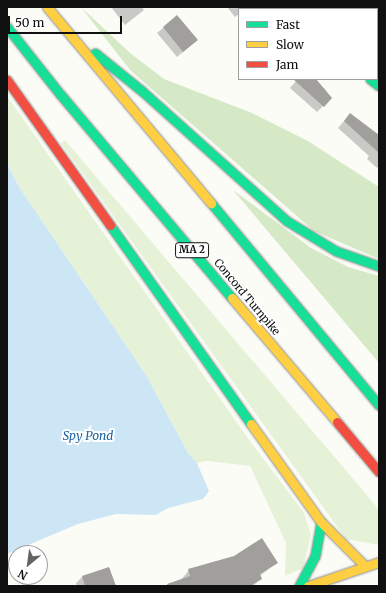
<!DOCTYPE html>
<style>
body{margin:0}
#map{position:relative;width:386px;height:593px;overflow:hidden;background:#fcfcf7;font-family:Merriweather,serif}
div>[style]{position:absolute}
.green>*{inset:0;background:#e5f2d7}
.forest>*{inset:0;background:#d6e9c6}
.water>*{inset:0;background:#cde6f6}
.shadow>*{inset:0;background:#0003}
.building>*{inset:0;background:#a09f9c}
.roads{filter:drop-shadow(0 0 1px #8d8d8b) drop-shadow(0 0 1px #8d8d8b)}
.fast>*{height:9px;margin:-4.5px;padding:0 4.5px;transform-origin:4.5px;border-radius:4.5px;background:#16e098}
.slow>*{height:9px;margin:-4.5px;padding:0 4.5px;transform-origin:4.5px;border-radius:4.5px;background:#ffcf43}
.jam>*{height:9px;margin:-4.5px;padding:0 4.5px;transform-origin:4.5px;border-radius:4.5px;background:#f24e42}
span{translate:-50% -50%;white-space:nowrap;text-align:center;line-height:1.15;-webkit-text-stroke:4px #fff;paint-order:stroke}
.shield-label span{padding:1px 3px;background:#fff;border:1px solid;border-radius:3px;-webkit-text-stroke-width:0}
.shield-label{font-size:10px;color:#101010;font-weight:700}
.street-label{font-size:11px;color:#101010}
.water-label{font-size:12px;color:#1b62a1;font-style:italic}
.frame{position:absolute;inset:0;border:8px solid #101010;pointer-events:none}
.legend{position:absolute;left:238px;top:8px;width:140px;height:72px;box-sizing:border-box;background:#fff;border:1px solid #9f9f9f;margin:0;padding:5px 7px;list-style:none;font-size:12px;color:#101010}
.legend li{display:flex;align-items:center;gap:8px;height:20px}
.legend b{width:20px;border:1px solid #9f9f9f}
.north{position:absolute;left:8px;top:545px;width:40px;height:40px;box-sizing:border-box;background:#fff;border:1px solid #9f9f9f;border-radius:50%;rotate:209deg;font-size:11px;font-weight:700;line-height:16px;text-align:center;color:#101010}
.north::after{content:'';display:block;margin:auto;width:14px;height:18px;background:#636361;clip-path:polygon(50% 0,100% 100%,50% 72%,0 100%)}
.scale{position:absolute;left:8px;top:16px;width:114px;height:18px;box-sizing:border-box;border:2px solid #101010;border-top:0;padding-left:5px;font-size:12px;line-height:14px;white-space:nowrap;color:#101010;-webkit-text-stroke:3px #fff;paint-order:stroke}
</style>
<div id="map">
<div class="green">
<div style="clip-path:polygon(7px 96px,247px 437px,304px 513px,311px 535px,303px 568px,285px 576px,286px 543px,250px 466px,207px 461px,197px 463px,188px 453px,146px 375px,19px 187px,7px 163px)"></div>
<div style="clip-path:polygon(65px 140px,366px 494px,379px 510px,379px 545px,346px 539px,61px 143px)"></div>
</div>
<div class="forest">
<div style="clip-path:polygon(81px 7px,130px 53px,164px 79px,252px 113px,308px 141px,379px 187px,379px 259px,314px 231px,130px 70px)"></div>
<div style="clip-path:polygon(233px 190px,311px 248px,348px 267px,379px 276px,379px 363px)"></div>
</div>
<div class="water">
<div style="clip-path:polygon(7px 163px,19px 187px,146px 375px,188px 453px,197px 463px,209px 491px,203px 499px,168px 508px,156px 515px,116px 514px,78px 524px,7px 554px)"></div>
</div>
<div class="shadow">
<div style="clip-path:polygon(111px 7px,142px 7px,144px 10px,125px 25px)"></div>
<div style="clip-path:polygon(227px 7px,247px 7px,239px 9px,239px 14px,235px 17px)"></div>
<div style="clip-path:polygon(177px 16px,190px 46px,177px 57px,157px 33px)"></div>
<div style="clip-path:polygon(377px 17px,379px 17px,377px 37px)"></div>
<div style="clip-path:polygon(298px 79px,312px 79px,326px 90px,323px 106px,317px 112px,290px 88px)"></div>
<div style="clip-path:polygon(350px 114px,379px 138px,379px 165px,377px 168px,367px 159px,369px 156px,338px 128px)"></div>
<div style="clip-path:polygon(276px 563px,260px 576px,261px 578px,253px 586px,165px 586px,181px 580px,189px 570px)"></div>
<div style="clip-path:polygon(109px 568px,115px 586px,77px 586px,76px 583px,82px 577px)"></div>
</div>
<div class="building">
<div style="clip-path:polygon(177px 15px,198px 40px,183px 52px,163px 27px)"></div>
<div style="clip-path:polygon(293px 79px,316px 79px,332px 98px,324px 107px)"></div>
<div style="clip-path:polygon(350px 113px,379px 135px,379px 153px,344px 121px)"></div>
<div style="clip-path:polygon(262px 538px,278px 563px,260px 574px,262px 579px,250px 586px,168px 586px,167px 584px,190px 576px,188px 569px,234px 556px)"></div>
<div style="clip-path:polygon(109px 567px,116px 586px,85px 586px,82px 576px)"></div>
</div>
<div class="roads">
<div class="fast">
<div style="left:304px;top:7px;width:2px;rotate:63deg"></div>
<div style="left:7px;top:27px;width:85px;rotate:51.7deg"></div>
<div style="left:60px;top:94px;width:267px;rotate:49.9deg"></div>
<div style="left:95px;top:53px;width:60px;rotate:39deg"></div>
<div style="left:142px;top:91px;width:195px;rotate:41.9deg"></div>
<div style="left:287px;top:221px;width:57px;rotate:31.5deg"></div>
<div style="left:336px;top:251px;width:46px;rotate:19.2deg"></div>
<div style="left:370px;top:79px;width:11px;rotate:38deg"></div>
<div style="left:211px;top:203px;width:263px;rotate:50.3deg"></div>
<div style="left:110px;top:225px;width:244px;rotate:54.7deg"></div>
<div style="left:299px;top:586px;width:34px;rotate:-62deg"></div>
<div style="left:315px;top:556px;width:35px;rotate:-80deg"></div>
</div>
<div class="slow">
<div style="left:47px;top:7px;width:256px;rotate:50.1deg"></div>
<div style="left:232px;top:298px;width:162px;rotate:49.7deg"></div>
<div style="left:251px;top:424px;width:120px;rotate:54.5deg"></div>
<div style="left:321px;top:522px;width:62px;rotate:45deg"></div>
<div style="left:308px;top:586px;width:75px;rotate:-18.7deg"></div>
</div>
<div class="jam">
<div style="left:7px;top:80px;width:178px;rotate:54.6deg"></div>
<div style="left:337px;top:422px;width:65px;rotate:50deg"></div>
</div>
</div>
<div class="shield-label">
<span style="left:192px;top:250px">MA 2</span>
</div>
<div class="street-label">
<span style="left:247px;top:297px;rotate:50deg">Concord Turnpike</span>
</div>
<div class="water-label">
<span style="left:88px;top:436px">Spy Pond</span>
</div>
<div class="frame"></div>
<ul class="legend">
<li><b style="height:5px;background:#16e098"></b>Fast</li>
<li><b style="height:5px;background:#ffcf43"></b>Slow</li>
<li><b style="height:5px;background:#f24e42"></b>Jam</li>
</ul>
<div class="north">N</div>
<div class="scale">50 m</div>
</div>
